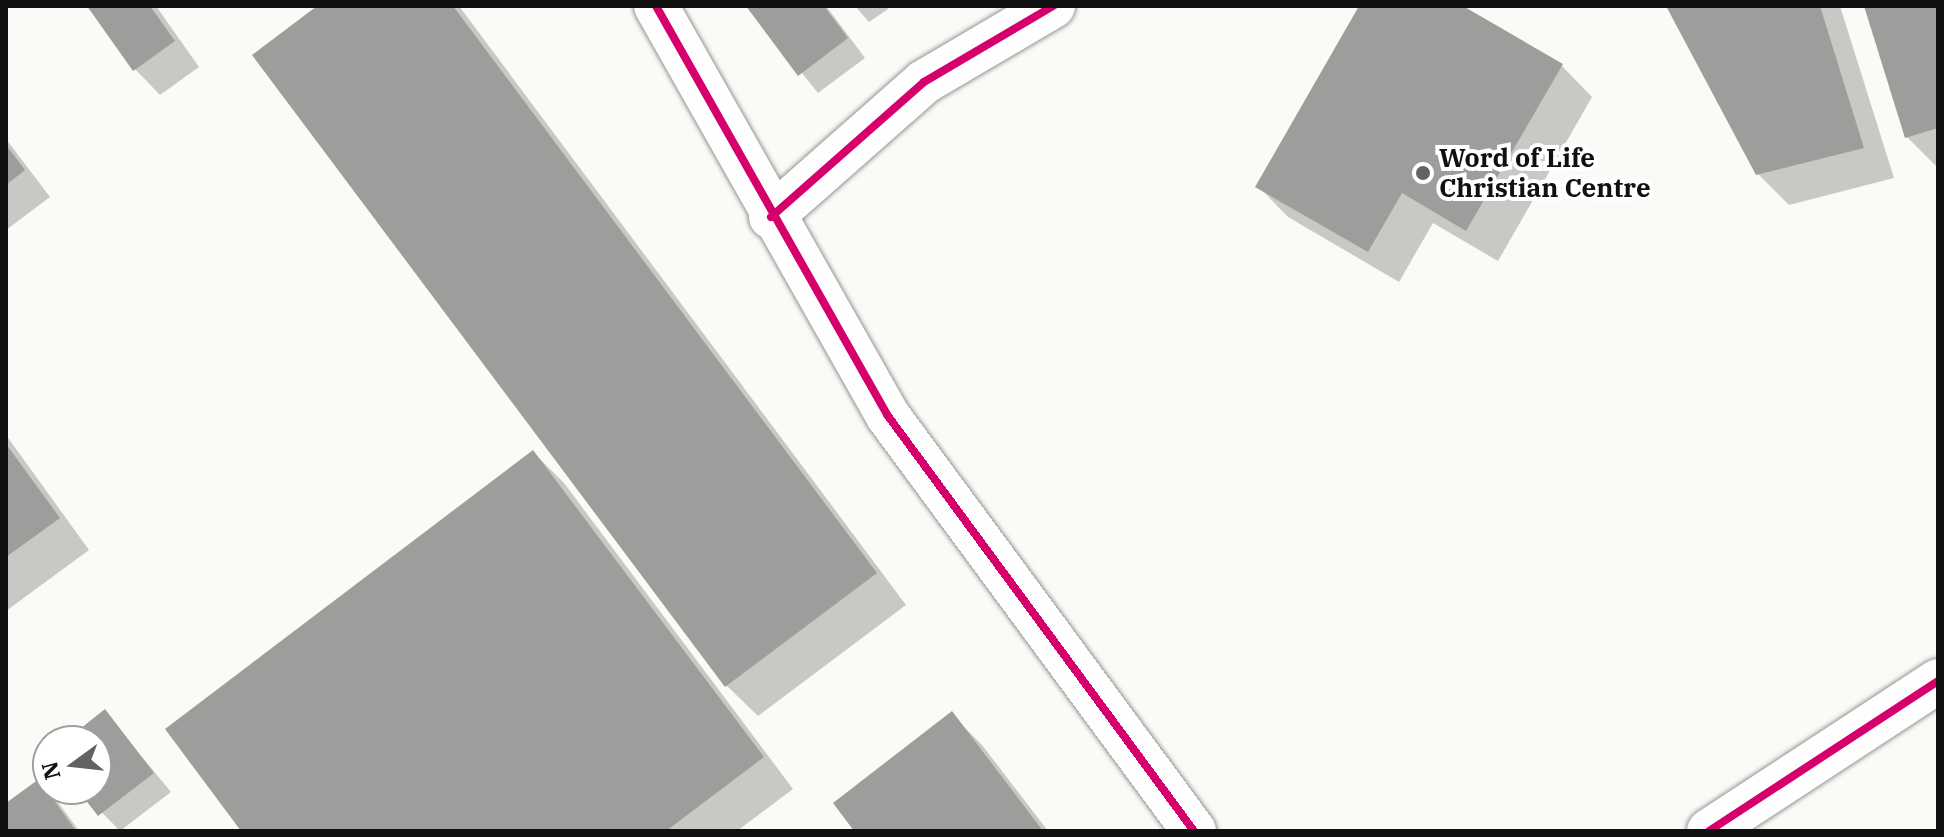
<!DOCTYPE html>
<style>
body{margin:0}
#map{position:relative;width:1944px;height:837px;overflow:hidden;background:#fbfaf6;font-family:"IBM Plex Serif",serif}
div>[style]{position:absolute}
.shadow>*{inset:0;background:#0003}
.building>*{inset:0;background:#9f9d9b}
.roads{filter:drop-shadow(0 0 2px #969594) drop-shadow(0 0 2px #969594)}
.minor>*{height:44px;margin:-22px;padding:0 22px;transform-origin:22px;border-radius:22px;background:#fefefe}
.cycleway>*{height:8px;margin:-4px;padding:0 4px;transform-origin:4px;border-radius:4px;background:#d6006c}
.dots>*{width:22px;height:22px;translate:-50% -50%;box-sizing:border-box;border:4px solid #fff;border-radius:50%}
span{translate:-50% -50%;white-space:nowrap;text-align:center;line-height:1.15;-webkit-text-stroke:8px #fff;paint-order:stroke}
.poi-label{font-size:26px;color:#101010;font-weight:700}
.left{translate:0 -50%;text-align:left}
.frame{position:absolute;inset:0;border:8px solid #101010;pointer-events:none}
.north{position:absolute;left:32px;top:725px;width:80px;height:80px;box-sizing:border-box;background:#fff;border:2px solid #9f9f9f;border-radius:50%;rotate:255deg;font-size:22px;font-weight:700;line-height:32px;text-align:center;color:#101010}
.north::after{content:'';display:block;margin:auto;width:28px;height:36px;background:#626260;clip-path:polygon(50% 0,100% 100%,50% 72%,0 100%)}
</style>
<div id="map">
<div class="shadow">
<div style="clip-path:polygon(89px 6px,156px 6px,199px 67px,160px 95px,135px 69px)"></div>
<div style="clip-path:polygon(320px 6px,459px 6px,906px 605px,758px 716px,727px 686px)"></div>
<div style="clip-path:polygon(748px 6px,826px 6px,865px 58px,818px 93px)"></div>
<div style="clip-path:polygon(855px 6px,886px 6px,888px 9px,869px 22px)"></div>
<div style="clip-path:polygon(1361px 6px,1459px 6px,1562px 66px,1592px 97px,1498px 261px,1433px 223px,1399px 282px,1288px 217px,1258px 186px)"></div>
<div style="clip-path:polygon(1669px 6px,1840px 6px,1894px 178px,1789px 205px,1758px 174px)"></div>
<div style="clip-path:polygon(1866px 6px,1938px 6px,1938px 168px,1907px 137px)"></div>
<div style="clip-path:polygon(6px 139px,50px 197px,6px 230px)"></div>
<div style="clip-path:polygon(6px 435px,89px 550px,6px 611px)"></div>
<div style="clip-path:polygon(533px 452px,564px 483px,793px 789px,737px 831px,244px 831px)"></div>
<div style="clip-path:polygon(105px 712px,171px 792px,120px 831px,79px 789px,96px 789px,96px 741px,68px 741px)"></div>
<div style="clip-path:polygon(951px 714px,982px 745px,1048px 831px,857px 831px)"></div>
<div style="clip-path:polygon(39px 782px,57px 801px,79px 831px,11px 831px,6px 806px)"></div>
</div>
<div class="building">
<div style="clip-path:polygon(87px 6px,150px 6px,175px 41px,133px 71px)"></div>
<div style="clip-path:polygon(317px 6px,453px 6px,877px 573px,725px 687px,252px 55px)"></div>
<div style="clip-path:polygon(746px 6px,824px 6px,848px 38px,798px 76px)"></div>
<div style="clip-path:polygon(1359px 6px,1463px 6px,1563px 64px,1466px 231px,1402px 193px,1368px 252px,1255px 187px)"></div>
<div style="clip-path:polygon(1666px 6px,1820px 6px,1864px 148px,1756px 175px)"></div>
<div style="clip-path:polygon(1864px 6px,1938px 6px,1938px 128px,1905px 138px)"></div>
<div style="clip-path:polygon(6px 145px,25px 170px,6px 185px)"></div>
<div style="clip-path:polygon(6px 444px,60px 518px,6px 557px)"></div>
<div style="clip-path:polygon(533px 450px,764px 757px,666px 831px,241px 831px,165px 729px)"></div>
<div style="clip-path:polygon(105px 709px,154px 773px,98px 816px,77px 789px,96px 789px,96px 741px,65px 741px)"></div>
<div style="clip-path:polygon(952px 711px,1043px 831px,854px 831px,833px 803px)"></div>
<div style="clip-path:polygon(39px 779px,76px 831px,8px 831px,6px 803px)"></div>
</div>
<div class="roads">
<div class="minor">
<div style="left:656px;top:6px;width:471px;rotate:60.5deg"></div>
<div style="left:888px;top:416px;width:516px;rotate:53.6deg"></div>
<div style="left:771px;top:217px;width:204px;rotate:-41.4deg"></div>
<div style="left:924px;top:82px;width:150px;rotate:-30.5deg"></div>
<div style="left:1709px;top:831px;width:274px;rotate:-33.2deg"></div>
</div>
</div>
<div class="cycleway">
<div style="left:656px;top:6px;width:471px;rotate:60.5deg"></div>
<div style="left:888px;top:416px;width:516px;rotate:53.6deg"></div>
<div style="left:771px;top:217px;width:204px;rotate:-41.4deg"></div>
<div style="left:924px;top:82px;width:150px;rotate:-30.5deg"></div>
<div style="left:1709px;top:831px;width:274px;rotate:-33.2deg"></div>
</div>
<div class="dots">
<div style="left:1423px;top:173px;background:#626260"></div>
</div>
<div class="poi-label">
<span class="left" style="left:1439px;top:173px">Word of Life<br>Christian Centre</span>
</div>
<div class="frame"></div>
<div class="north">N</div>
</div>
